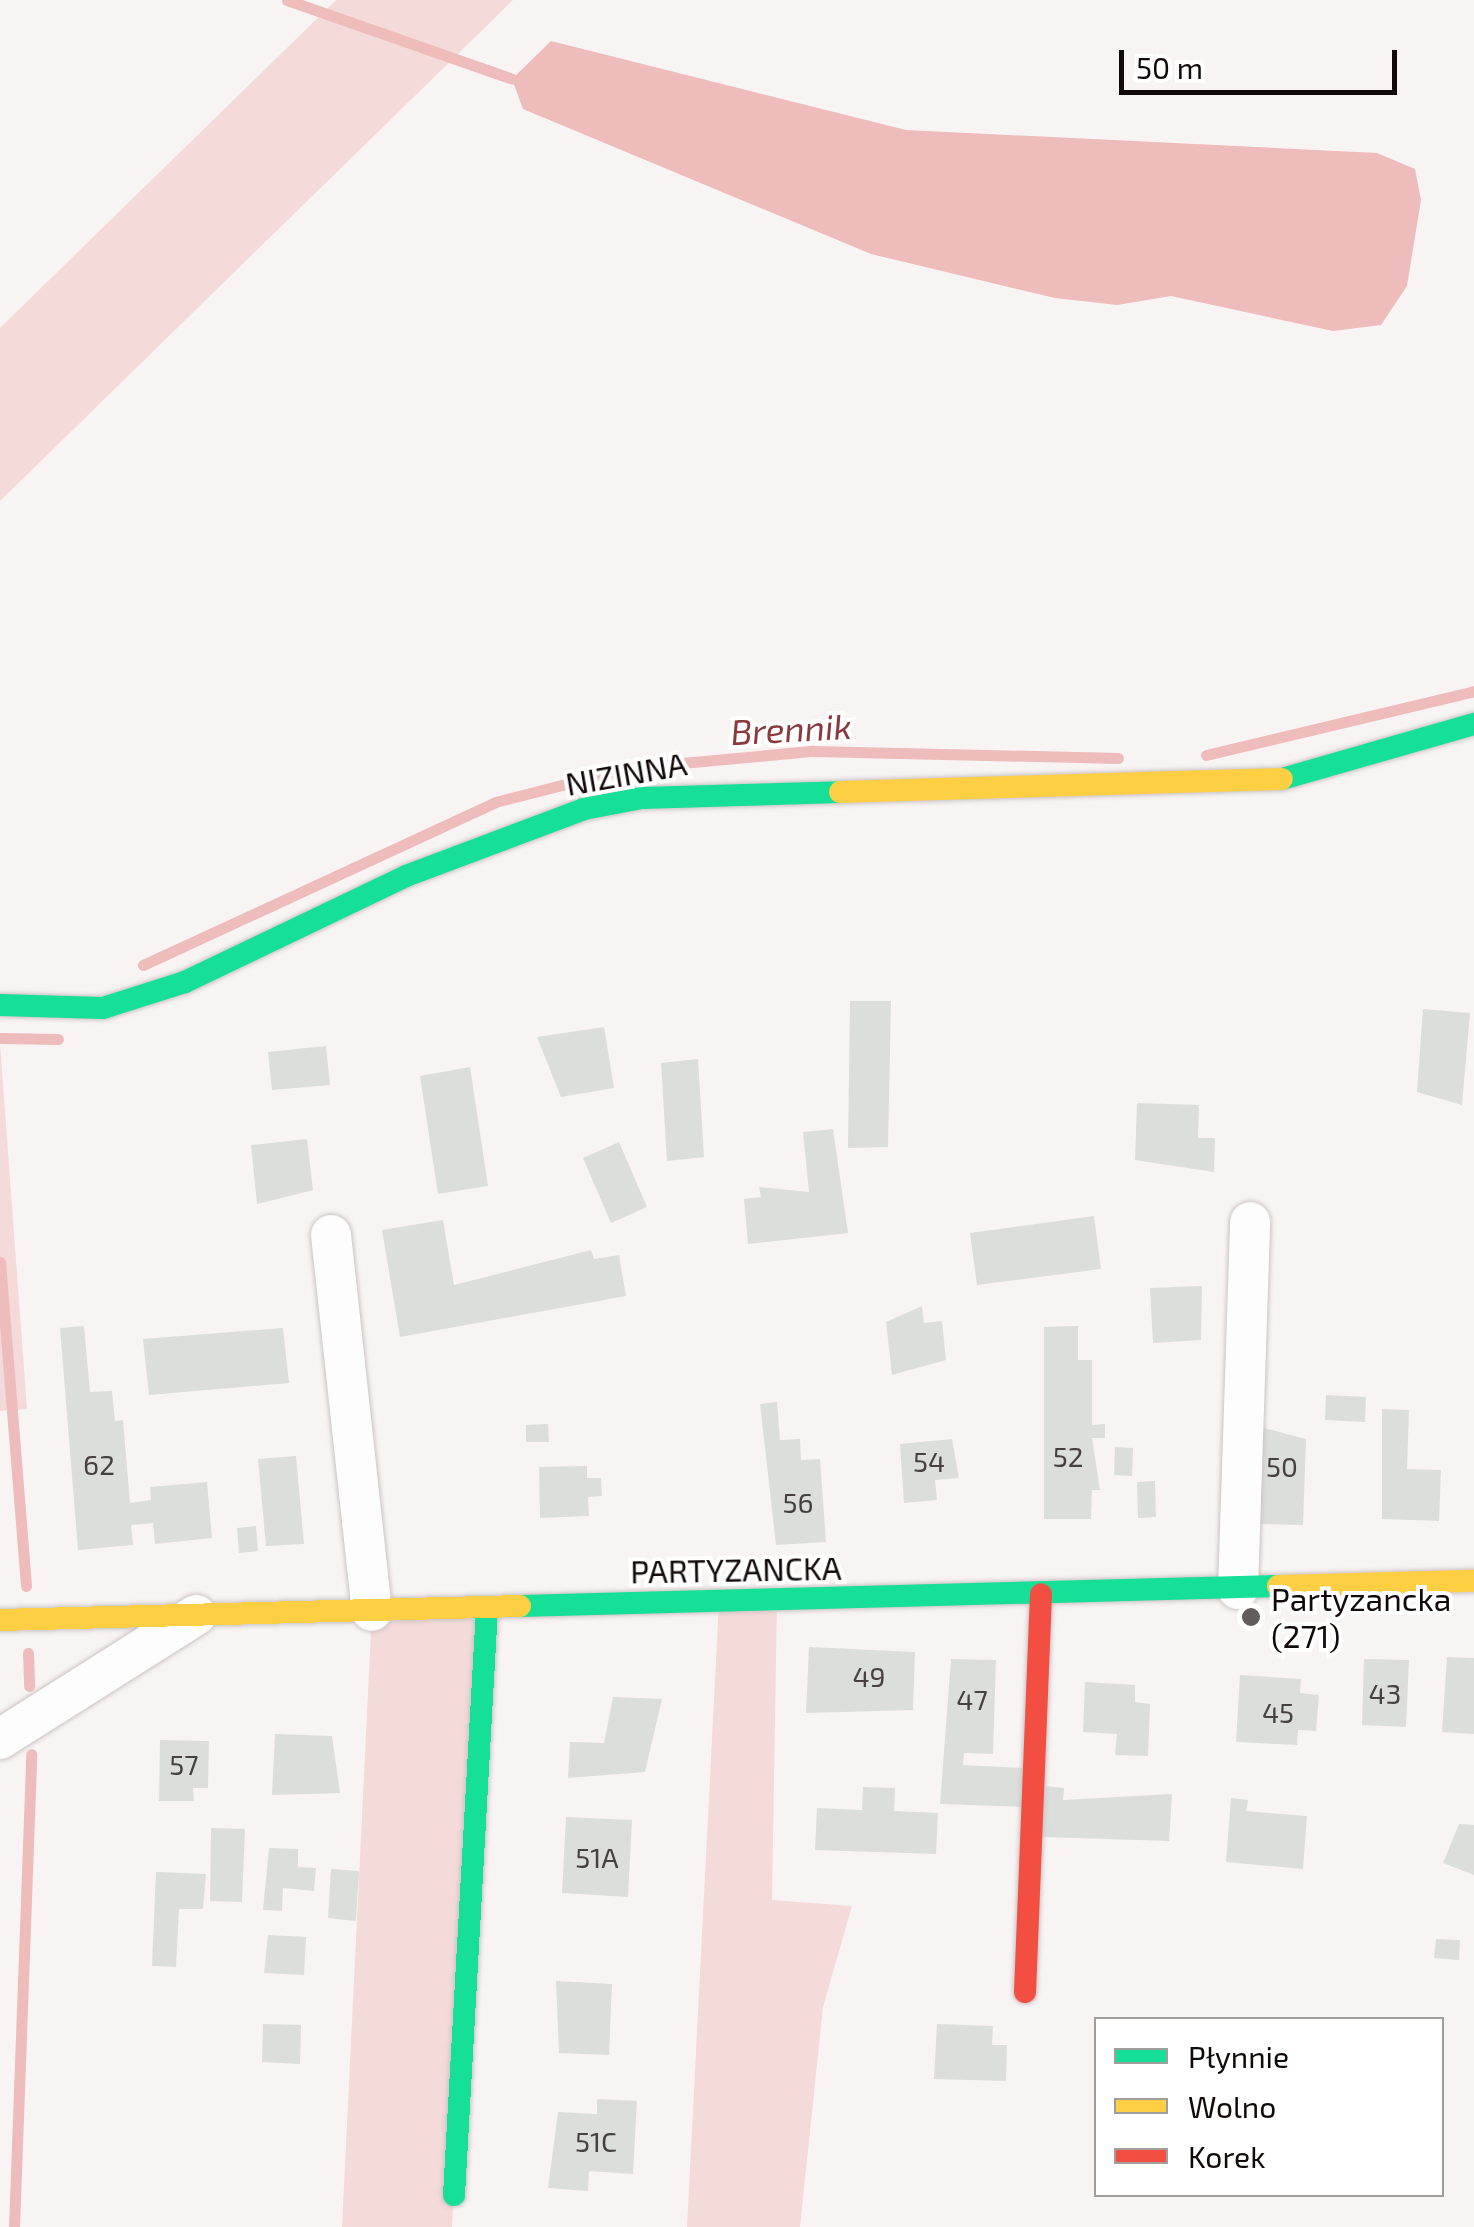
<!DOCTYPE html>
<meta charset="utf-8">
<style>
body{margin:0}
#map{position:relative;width:1474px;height:2227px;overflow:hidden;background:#f9f4f4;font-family:"Exo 2",sans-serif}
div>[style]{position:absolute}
.green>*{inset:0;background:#f4dad8}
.water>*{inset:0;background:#eebcbb}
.stream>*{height:11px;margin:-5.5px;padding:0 5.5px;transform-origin:5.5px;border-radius:5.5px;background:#eebcbb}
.building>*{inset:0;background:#dcdedb}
.roads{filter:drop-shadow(0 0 2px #cbc4c4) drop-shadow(0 0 2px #cbc4c4)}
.street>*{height:40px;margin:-20px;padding:0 20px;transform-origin:20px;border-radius:20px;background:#fefdfd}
.fast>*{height:22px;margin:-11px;padding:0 11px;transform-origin:11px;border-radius:11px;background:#16e098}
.slow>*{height:22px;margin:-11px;padding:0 11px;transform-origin:11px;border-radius:11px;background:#ffcf43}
.jam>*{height:22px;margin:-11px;padding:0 11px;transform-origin:11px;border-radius:11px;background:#f24e42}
.dots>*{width:28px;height:28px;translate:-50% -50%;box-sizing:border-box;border:5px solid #fff;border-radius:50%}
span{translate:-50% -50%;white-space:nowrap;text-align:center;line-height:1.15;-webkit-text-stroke:8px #fff;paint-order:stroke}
.number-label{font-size:28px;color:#464140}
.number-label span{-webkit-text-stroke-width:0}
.street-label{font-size:32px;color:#120a0a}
.poi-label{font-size:32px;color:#120a0a}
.left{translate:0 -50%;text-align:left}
.water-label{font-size:35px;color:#8a393c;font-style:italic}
.legend{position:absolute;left:1094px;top:2017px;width:350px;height:180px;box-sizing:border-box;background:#fff;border:2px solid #a09d9d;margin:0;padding:12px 18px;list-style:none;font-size:30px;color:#120a0a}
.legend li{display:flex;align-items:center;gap:20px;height:50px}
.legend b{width:50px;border:2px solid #a09d9d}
.scale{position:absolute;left:1119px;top:50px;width:278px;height:45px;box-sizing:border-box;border:5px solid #120a0a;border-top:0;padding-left:12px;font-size:30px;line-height:35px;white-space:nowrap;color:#120a0a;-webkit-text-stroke:8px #fff;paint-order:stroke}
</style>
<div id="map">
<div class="green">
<div style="clip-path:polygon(336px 0,513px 0,0 501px,0 328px)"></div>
<div style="clip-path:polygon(0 1044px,27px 1409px,0 1411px)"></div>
<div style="clip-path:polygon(777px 1600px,772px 1900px,852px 1906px,823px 2007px,800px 2227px,687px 2227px,719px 1602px)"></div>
<div style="clip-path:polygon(487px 1608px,452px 2227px,342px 2227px,372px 1611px)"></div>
</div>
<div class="water">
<div style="clip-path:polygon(551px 41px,906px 130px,1377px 153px,1415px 169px,1421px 200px,1407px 286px,1381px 325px,1333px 331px,1171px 296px,1117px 305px,1055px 298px,871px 254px,523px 109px,512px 79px)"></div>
</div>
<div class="stream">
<div style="left:287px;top:0;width:238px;rotate:19.3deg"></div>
<div style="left:1206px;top:755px;width:276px;rotate:-13.4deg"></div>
<div style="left:143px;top:965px;width:388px;rotate:-24.8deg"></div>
<div style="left:495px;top:802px;width:137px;rotate:-14.3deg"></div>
<div style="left:628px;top:768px;width:186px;rotate:-5.3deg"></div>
<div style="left:813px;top:751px;width:305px;rotate:1.3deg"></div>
<div style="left:0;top:1038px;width:58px;rotate:1deg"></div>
<div style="left:0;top:1262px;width:325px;rotate:85.4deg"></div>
<div style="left:28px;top:1653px;width:33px;rotate:88deg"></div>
<div style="left:14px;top:2227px;width:473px;rotate:-87.9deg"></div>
</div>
<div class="building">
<div style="clip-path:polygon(850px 1001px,891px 1001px,888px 1147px,848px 1148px)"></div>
<div style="clip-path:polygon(1423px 1009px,1470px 1013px,1462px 1105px,1417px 1092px)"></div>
<div style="clip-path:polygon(604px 1027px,614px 1088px,561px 1097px,537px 1037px)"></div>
<div style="clip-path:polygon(326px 1046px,330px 1085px,272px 1090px,268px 1052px)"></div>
<div style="clip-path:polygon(698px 1059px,704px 1157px,667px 1161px,661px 1063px)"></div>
<div style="clip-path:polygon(470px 1067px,488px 1186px,438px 1194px,420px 1076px)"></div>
<div style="clip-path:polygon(1137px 1103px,1199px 1105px,1198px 1138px,1215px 1138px,1214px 1172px,1135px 1160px)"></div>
<div style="clip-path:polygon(833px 1129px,848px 1233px,748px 1244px,744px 1199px,761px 1197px,759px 1187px,809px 1192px,803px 1132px)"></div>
<div style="clip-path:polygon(307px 1139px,313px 1190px,257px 1204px,251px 1145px)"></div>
<div style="clip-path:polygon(619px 1142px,647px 1207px,611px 1223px,583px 1158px)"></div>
<div style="clip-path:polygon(1094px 1216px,1101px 1269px,977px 1285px,970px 1233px)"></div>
<div style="clip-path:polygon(443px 1220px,454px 1285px,591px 1250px,594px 1259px,619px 1255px,626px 1296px,400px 1337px,382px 1230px)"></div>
<div style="clip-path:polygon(1202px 1286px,1201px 1340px,1153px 1343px,1150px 1288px)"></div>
<div style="clip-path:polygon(922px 1306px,924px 1323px,942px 1321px,946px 1360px,892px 1375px,886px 1322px)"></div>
<div style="clip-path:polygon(84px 1326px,90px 1392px,112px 1391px,115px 1421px,123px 1420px,130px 1503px,151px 1500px,150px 1487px,207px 1482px,212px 1538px,155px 1544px,153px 1523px,131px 1525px,133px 1545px,78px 1550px,60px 1328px)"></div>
<div style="clip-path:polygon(1078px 1326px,1078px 1360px,1092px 1360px,1092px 1425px,1105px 1424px,1105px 1438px,1092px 1438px,1100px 1490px,1092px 1490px,1091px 1519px,1044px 1519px,1044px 1327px)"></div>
<div style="clip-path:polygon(283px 1328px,289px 1383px,149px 1395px,143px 1339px)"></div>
<div style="clip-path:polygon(1326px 1395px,1366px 1397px,1365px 1422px,1325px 1420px)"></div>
<div style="clip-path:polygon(777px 1402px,780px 1440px,800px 1439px,801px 1460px,820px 1459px,826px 1542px,776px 1545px,760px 1404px)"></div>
<div style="clip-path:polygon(1382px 1409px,1409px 1410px,1407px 1469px,1441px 1470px,1439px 1521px,1382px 1519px)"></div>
<div style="clip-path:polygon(548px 1424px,549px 1442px,526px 1442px,526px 1425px)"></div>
<div style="clip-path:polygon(1260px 1427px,1306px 1439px,1303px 1525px,1258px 1524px)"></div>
<div style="clip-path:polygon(952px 1439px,959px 1478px,935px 1480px,937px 1500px,904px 1503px,900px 1444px)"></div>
<div style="clip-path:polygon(1115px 1447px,1133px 1448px,1132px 1476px,1114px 1475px)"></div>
<div style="clip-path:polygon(296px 1456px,304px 1544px,266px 1546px,258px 1459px)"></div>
<div style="clip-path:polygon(587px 1466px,587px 1478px,601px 1478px,602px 1496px,588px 1497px,589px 1516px,540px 1518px,539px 1467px)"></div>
<div style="clip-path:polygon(1155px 1481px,1156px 1517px,1138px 1518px,1137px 1482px)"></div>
<div style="clip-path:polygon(256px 1526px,258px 1551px,239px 1553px,237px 1528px)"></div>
<div style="clip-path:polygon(809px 1647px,915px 1652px,913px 1710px,806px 1713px)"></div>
<div style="clip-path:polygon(1447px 1657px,1474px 1658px,1474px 1734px,1442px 1732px)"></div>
<div style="clip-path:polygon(951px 1659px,996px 1660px,993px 1754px,964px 1753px,963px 1765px,1025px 1768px,1023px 1807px,940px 1804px)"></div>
<div style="clip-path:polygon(1364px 1659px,1409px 1660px,1406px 1727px,1362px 1725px)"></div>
<div style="clip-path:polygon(1240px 1675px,1301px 1679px,1300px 1693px,1319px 1695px,1316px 1731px,1298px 1730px,1297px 1745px,1236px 1742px)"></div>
<div style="clip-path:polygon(1085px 1682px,1135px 1685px,1135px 1702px,1150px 1704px,1148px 1756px,1115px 1755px,1117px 1734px,1083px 1732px)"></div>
<div style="clip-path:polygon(613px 1697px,662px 1699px,645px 1772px,568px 1778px,570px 1742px,604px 1743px)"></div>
<div style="clip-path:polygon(275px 1734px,332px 1736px,340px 1793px,272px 1795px)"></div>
<div style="clip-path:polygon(160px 1740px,209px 1741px,208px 1788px,193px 1788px,194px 1801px,159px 1801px)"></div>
<div style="clip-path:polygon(1044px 1786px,1064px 1788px,1063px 1800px,1172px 1794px,1169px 1841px,1042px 1837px)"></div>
<div style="clip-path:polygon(863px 1787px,895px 1788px,894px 1811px,938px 1813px,936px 1854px,815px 1850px,817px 1808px,862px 1810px)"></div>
<div style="clip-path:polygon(1231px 1798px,1248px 1800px,1246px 1811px,1307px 1816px,1303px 1869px,1226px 1862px)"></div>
<div style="clip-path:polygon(566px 1817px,632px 1820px,628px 1897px,562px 1893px)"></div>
<div style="clip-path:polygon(1459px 1824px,1474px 1825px,1474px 1875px,1443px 1863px)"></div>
<div style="clip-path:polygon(211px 1828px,245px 1829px,242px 1902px,210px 1901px)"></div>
<div style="clip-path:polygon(269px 1848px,298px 1849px,298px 1867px,316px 1868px,314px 1891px,283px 1888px,282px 1911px,263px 1910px)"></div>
<div style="clip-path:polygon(331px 1869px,359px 1871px,356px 1921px,328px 1918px)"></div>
<div style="clip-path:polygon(156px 1872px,206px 1874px,203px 1909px,179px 1909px,176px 1967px,152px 1966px)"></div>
<div style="clip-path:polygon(268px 1935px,306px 1937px,304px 1975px,264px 1973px)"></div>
<div style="clip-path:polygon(1436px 1939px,1460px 1940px,1459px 1960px,1434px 1958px)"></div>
<div style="clip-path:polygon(556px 1981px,612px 1984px,609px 2055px,559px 2053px)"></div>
<div style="clip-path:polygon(263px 2024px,301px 2025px,300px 2064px,262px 2062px)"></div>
<div style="clip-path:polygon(937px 2024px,993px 2026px,992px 2045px,1007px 2045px,1006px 2081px,934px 2079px)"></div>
<div style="clip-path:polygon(597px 2099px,637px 2101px,633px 2174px,589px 2171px,588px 2191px,548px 2188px,558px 2112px,597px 2114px)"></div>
</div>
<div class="roads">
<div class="street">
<div style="left:331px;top:1235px;width:378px;rotate:83.8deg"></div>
<div style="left:1238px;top:1589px;width:367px;rotate:-88.1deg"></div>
<div style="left:0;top:1739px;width:232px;rotate:-32.3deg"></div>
</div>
<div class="fast">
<div style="left:1282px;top:779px;width:200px;rotate:-16deg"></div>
<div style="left:0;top:1005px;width:103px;rotate:1.7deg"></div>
<div style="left:103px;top:1008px;width:86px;rotate:-17.6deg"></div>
<div style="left:185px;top:982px;width:245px;rotate:-25.6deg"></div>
<div style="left:406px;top:876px;width:190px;rotate:-20.6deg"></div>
<div style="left:584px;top:809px;width:59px;rotate:-10.7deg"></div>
<div style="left:642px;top:798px;width:198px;rotate:-1.7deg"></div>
<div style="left:520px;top:1606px;width:758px;rotate:-1.51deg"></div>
<div style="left:454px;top:2195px;width:588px;rotate:-86.78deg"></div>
</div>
<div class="slow">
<div style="left:840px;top:792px;width:442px;rotate:-1.7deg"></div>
<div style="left:1278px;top:1586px;width:196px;rotate:-1.5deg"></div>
<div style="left:0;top:1620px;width:520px;rotate:-1.54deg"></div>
</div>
<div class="jam">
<div style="left:1025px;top:1992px;width:398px;rotate:-87.7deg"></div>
</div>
</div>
<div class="dots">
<div style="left:1251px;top:1617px;background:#635c5c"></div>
</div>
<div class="number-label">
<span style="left:1068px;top:1456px">52</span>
<span style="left:929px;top:1461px">54</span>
<span style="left:99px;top:1464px">62</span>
<span style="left:1282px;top:1466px">50</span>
<span style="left:798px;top:1502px">56</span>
<span style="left:869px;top:1676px">49</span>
<span style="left:1385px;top:1693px">43</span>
<span style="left:972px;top:1699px">47</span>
<span style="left:1278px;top:1712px">45</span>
<span style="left:184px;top:1764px">57</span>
<span style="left:597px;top:1857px">51A</span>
<span style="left:596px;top:2141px">51C</span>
</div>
<div class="street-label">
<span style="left:626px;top:773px;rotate:-10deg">NIZINNA</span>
<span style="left:736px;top:1569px;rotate:-1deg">PARTYZANCKA</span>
</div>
<div class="poi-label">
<span class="left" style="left:1271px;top:1617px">Partyzancka<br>(271)</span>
</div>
<div class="water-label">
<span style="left:791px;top:728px;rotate:-3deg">Brennik</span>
</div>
<ul class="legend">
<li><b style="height:12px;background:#16e098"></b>Płynnie</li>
<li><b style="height:12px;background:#ffcf43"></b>Wolno</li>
<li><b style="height:12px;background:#f24e42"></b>Korek</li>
</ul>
<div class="scale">50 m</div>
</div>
